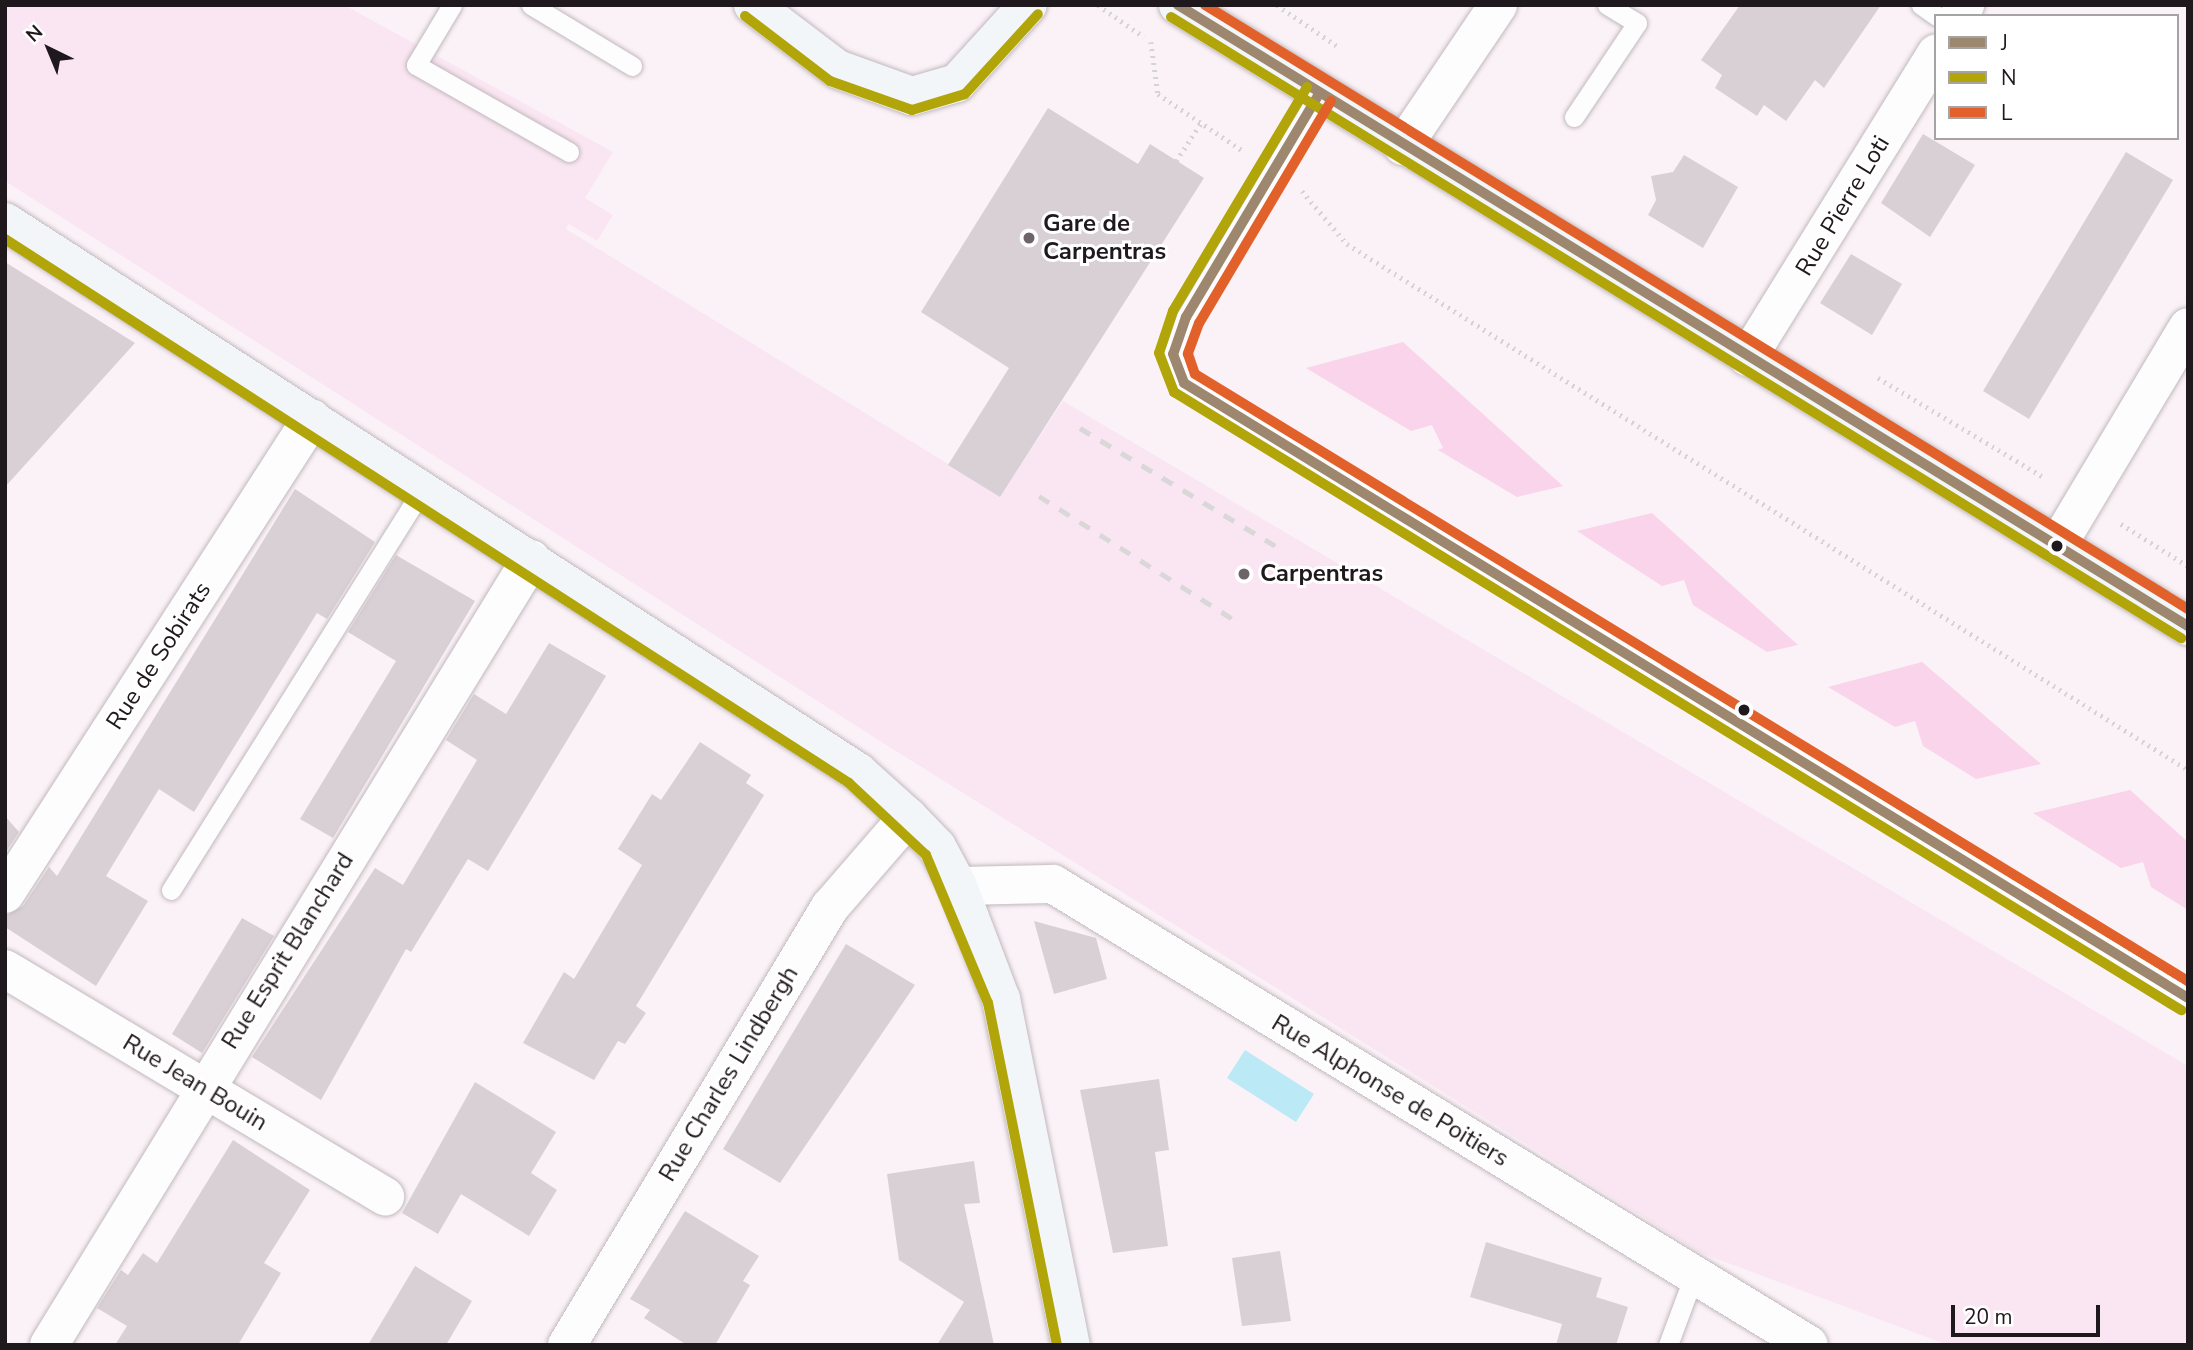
<!DOCTYPE html>
<style>
body{margin:0}
#map{position:relative;width:2193px;height:1350px;overflow:hidden;background:#fbf2f7;font-family:"Nunito Sans",sans-serif}
div>[style]{position:absolute}
.built>*{inset:0;background:#fae6f2}
.green>*{inset:0;background:#f9d4eb}
.water>*{inset:0;background:#bce9f6}
.building>*{inset:0;background:#d8d0d5}
.path>*{height:4.5px;margin-top:-2.25px;transform-origin:0;background:repeating-linear-gradient(90deg,#d5d3d4 0 2px,transparent 0 7px)}
.roads{filter:drop-shadow(0 0 2px #c1b9bd) drop-shadow(0 0 2px #c1b9bd)}
.lane>*{height:19px;margin:-9.5px;padding:0 9.5px;transform-origin:9.5px;border-radius:9.5px;background:#fefdfe}
.street>*{height:38px;margin:-19px;padding:0 19px;transform-origin:19px;border-radius:19px;background:#fefdfe}
.secondary>*{height:38px;margin:-19px;padding:0 19px;transform-origin:19px;border-radius:19px;background:#f3f6f8}
.rail>*{height:5px;margin-top:-2.5px;transform-origin:0;background:repeating-linear-gradient(90deg,#d9d7d8 0 12px,transparent 0 24px)}
.bus-1>*{height:10px;margin:-5px;padding:0 5px;transform-origin:5px;border-radius:5px;background:#9d876e}
.bus-2>*{height:10px;margin:-5px;padding:0 5px;transform-origin:5px;border-radius:5px;background:#b1a50a}
.bus-3>*{height:10px;margin:-5px;padding:0 5px;transform-origin:5px;border-radius:5px;background:#e2612b}
.dots>*{width:19px;height:19px;translate:-50% -50%;box-sizing:border-box;border:4px solid #fff;border-radius:50%}
span{translate:-50% -50%;white-space:nowrap;text-align:center;line-height:1.15;-webkit-text-stroke:6px #fff;paint-order:stroke}
.street-label{font-size:24px;color:#1f181c}
.poi-label{font-size:24px;color:#1f181c;font-weight:700}
.left{translate:0 -50%;text-align:left}
.frame{position:absolute;inset:0;border:7px solid #1f181c;pointer-events:none}
.legend{position:absolute;left:1934px;top:14px;width:245px;height:126px;box-sizing:border-box;background:#fff;border:2px solid #a5a3a4;margin:0;padding:9px 12px;list-style:none;font-size:21px;color:#1f181c}
.legend li{display:flex;align-items:center;gap:14px;height:35px}
.legend b{width:35px;border:2px solid #a5a3a4}
.north{position:absolute;left:14px;top:14px;width:70px;height:70px;-webkit-text-stroke:5px #fff;paint-order:stroke;rotate:317deg;font-size:19px;font-weight:700;line-height:28px;text-align:center;color:#1f181c}
.north::after{content:'';display:block;margin:auto;width:24px;height:32px;background:#1f181c;clip-path:polygon(50% 0,100% 100%,50% 72%,0 100%)}
.scale{position:absolute;left:1951px;top:1305px;width:149px;height:32px;box-sizing:border-box;border:4px solid #1f181c;border-top:0;padding-left:9px;font-size:21px;line-height:24px;white-space:nowrap;color:#1f181c;-webkit-text-stroke:5px #fff;paint-order:stroke}
</style>
<div id="map">
<div class="built">
<div style="clip-path:polygon(5px 5px,344px 5px,613px 152px,585px 198px,613px 215px,597px 241px,569px 224px,566px 229px,1000px 496px,1063px 401px,2188px 1066px,2188px 1345px,1948px 1345px,1701px 1253px,883px 743px,5px 181px)"></div>
</div>
<div class="green">
<div style="clip-path:polygon(1403px 342px,1563px 486px,1517px 497px,1438px 450px,1443px 448px,1432px 425px,1411px 431px,1306px 368px)"></div>
<div style="clip-path:polygon(1652px 513px,1798px 645px,1767px 652px,1693px 605px,1684px 580px,1662px 586px,1577px 531px)"></div>
<div style="clip-path:polygon(1922px 662px,2041px 764px,1976px 779px,1923px 746px,1915px 721px,1895px 727px,1828px 687px)"></div>
<div style="clip-path:polygon(2130px 790px,2188px 842px,2188px 910px,2151px 887px,2143px 862px,2121px 868px,2033px 813px)"></div>
</div>
<div class="water">
<div style="clip-path:polygon(1245px 1050px,1314px 1094px,1296px 1122px,1227px 1078px)"></div>
</div>
<div class="building">
<div style="clip-path:polygon(1740px 5px,1881px 5px,1824px 88px,1815px 80px,1786px 121px,1764px 105px,1757px 116px,1715px 88px,1722px 75px,1701px 60px)"></div>
<div style="clip-path:polygon(1048px 108px,1138px 164px,1150px 144px,1204px 178px,1000px 497px,948px 465px,1009px 368px,921px 312px)"></div>
<div style="clip-path:polygon(1923px 134px,1975px 165px,1930px 237px,1881px 203px)"></div>
<div style="clip-path:polygon(2126px 152px,2173px 180px,2029px 419px,1983px 391px)"></div>
<div style="clip-path:polygon(1684px 155px,1738px 187px,1703px 248px,1648px 215px,1656px 200px,1651px 176px,1673px 172px)"></div>
<div style="clip-path:polygon(1851px 254px,1902px 284px,1872px 335px,1820px 303px)"></div>
<div style="clip-path:polygon(5px 262px,135px 343px,5px 487px)"></div>
<div style="clip-path:polygon(295px 489px,375px 542px,327px 619px,317px 613px,194px 812px,159px 789px,106px 876px,148px 901px,96px 986px,5px 927px,5px 916px,23px 906px,49px 867px,57px 876px)"></div>
<div style="clip-path:polygon(396px 555px,475px 601px,333px 838px,300px 819px,396px 661px,348px 632px)"></div>
<div style="clip-path:polygon(549px 643px,606px 676px,488px 871px,468px 859px,411px 952px,406px 949px,321px 1100px,252px 1057px,375px 868px,403px 885px,477px 760px,446px 740px,474px 694px,506px 714px)"></div>
<div style="clip-path:polygon(700px 742px,751px 775px,746px 783px,764px 795px,636px 1006px,646px 1013px,625px 1044px,618px 1041px,594px 1080px,523px 1043px,564px 972px,574px 979px,642px 865px,618px 849px,652px 794px,661px 800px)"></div>
<div style="clip-path:polygon(5px 816px,19px 832px,5px 853px)"></div>
<div style="clip-path:polygon(242px 918px,274px 936px,202px 1053px,172px 1034px)"></div>
<div style="clip-path:polygon(1034px 921px,1096px 938px,1107px 979px,1054px 994px)"></div>
<div style="clip-path:polygon(846px 944px,915px 985px,780px 1183px,723px 1149px)"></div>
<div style="clip-path:polygon(1159px 1079px,1169px 1150px,1155px 1152px,1168px 1246px,1113px 1253px,1080px 1090px)"></div>
<div style="clip-path:polygon(475px 1082px,556px 1132px,531px 1173px,557px 1190px,529px 1236px,461px 1194px,438px 1234px,402px 1213px)"></div>
<div style="clip-path:polygon(233px 1140px,310px 1190px,264px 1263px,281px 1273px,238px 1345px,115px 1345px,127px 1326px,97px 1308px,121px 1270px,128px 1275px,143px 1253px,157px 1263px)"></div>
<div style="clip-path:polygon(974px 1161px,980px 1203px,964px 1204px,994px 1345px,937px 1345px,964px 1302px,899px 1260px,887px 1174px)"></div>
<div style="clip-path:polygon(685px 1211px,759px 1256px,743px 1281px,750px 1285px,715px 1345px,687px 1345px,644px 1318px,650px 1310px,630px 1299px)"></div>
<div style="clip-path:polygon(1486px 1242px,1602px 1278px,1596px 1297px,1628px 1307px,1616px 1345px,1556px 1345px,1562px 1324px,1470px 1297px)"></div>
<div style="clip-path:polygon(1280px 1251px,1291px 1321px,1242px 1326px,1232px 1258px)"></div>
<div style="clip-path:polygon(415px 1266px,472px 1301px,446px 1345px,368px 1345px)"></div>
</div>
<div class="path">
<div style="left:1098px;top:5px;width:56px;rotate:34.8deg"></div>
<div style="left:1277px;top:5px;width:73px;rotate:34.3deg"></div>
<div style="left:1151px;top:42px;width:52px;rotate:82.3deg"></div>
<div style="left:1158px;top:94px;width:102px;rotate:33.8deg"></div>
<div style="left:1176px;top:161px;width:45px;rotate:-56.7deg"></div>
<div style="left:1302px;top:191px;width:70px;rotate:49.7deg"></div>
<div style="left:1347px;top:244px;width:992px;rotate:32.02deg"></div>
<div style="left:1073px;top:268px;width:31px;rotate:29deg"></div>
<div style="left:1878px;top:378px;width:195px;rotate:30.9deg"></div>
<div style="left:1030px;top:450px;width:30px;rotate:-147deg"></div>
<div style="left:1005px;top:434px;width:59px;rotate:-58.2deg"></div>
<div style="left:2121px;top:524px;width:79px;rotate:32.1deg"></div>
</div>
<div class="roads">
<div class="lane">
<div style="left:452px;top:5px;width:70px;rotate:121deg"></div>
<div style="left:416px;top:65px;width:176px;rotate:29.6deg"></div>
<div style="left:531px;top:5px;width:118px;rotate:31.1deg"></div>
<div style="left:1921px;top:5px;width:19px;rotate:35deg"></div>
<div style="left:1319px;top:94px;width:260px;rotate:120.8deg"></div>
<div style="left:1186px;top:317px;width:39px;rotate:109deg"></div>
<div style="left:1173px;top:354px;width:31px;rotate:69deg"></div>
<div style="left:1184px;top:383px;width:1177px;rotate:31.49deg"></div>
<div style="left:1574px;top:117px;width:113px;rotate:-56.2deg"></div>
<div style="left:1637px;top:23px;width:35px;rotate:-149deg"></div>
<div style="left:171px;top:890px;width:474px;rotate:-57.9deg"></div>
<div style="left:1668px;top:1345px;width:75px;rotate:-69.6deg"></div>
</div>
<div class="street">
<div style="left:1959px;top:16px;width:13px;rotate:-61deg"></div>
<div style="left:1403px;top:146px;width:170px;rotate:-56deg"></div>
<div style="left:1748px;top:357px;width:357px;rotate:-58.2deg"></div>
<div style="left:2057px;top:546px;width:255px;rotate:-59.1deg"></div>
<div style="left:958px;top:886px;width:95px;rotate:-1.2deg"></div>
<div style="left:1053px;top:884px;width:885px;rotate:31.37deg"></div>
<div style="left:5px;top:894px;width:566px;rotate:-57.18deg"></div>
<div style="left:5px;top:969px;width:443px;rotate:30.9deg"></div>
<div style="left:49px;top:1345px;width:922px;rotate:-58.48deg"></div>
<div style="left:567px;top:1345px;width:511px;rotate:-59.02deg"></div>
<div style="left:830px;top:907px;width:119px;rotate:-49.1deg"></div>
</div>
<div class="secondary">
<div style="left:753px;top:5px;width:106px;rotate:37.3deg"></div>
<div style="left:837px;top:69px;width:80px;rotate:19.8deg"></div>
<div style="left:912px;top:96px;width:47px;rotate:-16.1deg"></div>
<div style="left:957px;top:83px;width:105px;rotate:-47.7deg"></div>
<div style="left:1178px;top:5px;width:1186px;rotate:31.59deg"></div>
<div style="left:5px;top:222px;width:1015px;rotate:32.81deg"></div>
<div style="left:858px;top:772px;width:67px;rotate:42deg"></div>
<div style="left:908px;top:817px;width:42px;rotate:46deg"></div>
<div style="left:937px;top:847px;width:44px;rotate:61.7deg"></div>
<div style="left:958px;top:886px;width:121px;rotate:69.2deg"></div>
<div style="left:1001px;top:999px;width:353px;rotate:78.6deg"></div>
</div>
</div>
<div class="rail">
<div style="left:1080px;top:428px;width:236px;rotate:31.1deg"></div>
<div style="left:1039px;top:496px;width:233px;rotate:32.4deg"></div>
</div>
<div class="bus-1">
<div style="left:1178px;top:5px;width:1186px;rotate:31.59deg"></div>
<div style="left:1319px;top:94px;width:260px;rotate:120.8deg"></div>
<div style="left:1186px;top:317px;width:39px;rotate:109deg"></div>
<div style="left:1173px;top:354px;width:31px;rotate:69deg"></div>
<div style="left:1184px;top:383px;width:1177px;rotate:31.49deg"></div>
</div>
<div class="bus-2">
<div style="left:745px;top:16px;width:107px;rotate:37.4deg"></div>
<div style="left:830px;top:81px;width:87px;rotate:19.5deg"></div>
<div style="left:912px;top:110px;width:55px;rotate:-16.8deg"></div>
<div style="left:965px;top:94px;width:108px;rotate:-47.6deg"></div>
<div style="left:1171px;top:17px;width:1186px;rotate:31.59deg"></div>
<div style="left:1307px;top:87px;width:261px;rotate:120.9deg"></div>
<div style="left:1173px;top:311px;width:44px;rotate:108.4deg"></div>
<div style="left:1159px;top:353px;width:42px;rotate:69deg"></div>
<div style="left:1174px;top:392px;width:1182px;rotate:31.54deg"></div>
<div style="left:5px;top:239px;width:1004px;rotate:32.8deg"></div>
<div style="left:849px;top:783px;width:105px;rotate:43.1deg"></div>
<div style="left:926px;top:855px;width:160px;rotate:67.3deg"></div>
<div style="left:988px;top:1003px;width:349px;rotate:78.6deg"></div>
</div>
<div class="bus-3">
<div style="left:1205px;top:5px;width:1154px;rotate:31.57deg"></div>
<div style="left:1331px;top:101px;width:258px;rotate:120.7deg"></div>
<div style="left:1199px;top:323px;width:33px;rotate:110deg"></div>
<div style="left:1188px;top:354px;width:21px;rotate:71deg"></div>
<div style="left:1195px;top:374px;width:1164px;rotate:31.44deg"></div>
</div>
<div class="dots">
<div style="left:1029px;top:238px;background:#6c6469"></div>
<div style="left:2057px;top:546px;background:#1f181c"></div>
<div style="left:1244px;top:574px;background:#6c6469"></div>
<div style="left:1744px;top:710px;background:#1f181c"></div>
</div>
<div class="street-label">
<span style="left:1843px;top:206px;rotate:-59deg">Rue Pierre Loti</span>
<span style="left:159px;top:656px;rotate:-57deg">Rue de Sobirats</span>
<span style="left:288px;top:951px;rotate:-58deg">Rue Esprit Blanchard</span>
<span style="left:729px;top:1074px;rotate:-59deg">Rue Charles Lindbergh</span>
<span style="left:195px;top:1083px;rotate:31deg">Rue Jean Bouin</span>
<span style="left:1390px;top:1091px;rotate:31deg">Rue Alphonse de Poitiers</span>
</div>
<div class="poi-label">
<span class="left" style="left:1043px;top:238px">Gare de<br>Carpentras</span>
<span class="left" style="left:1260px;top:574px">Carpentras</span>
</div>
<div class="frame"></div>
<ul class="legend">
<li><b style="height:9px;background:#9d876e"></b>J</li>
<li><b style="height:9px;background:#b1a50a"></b>N</li>
<li><b style="height:9px;background:#e2612b"></b>L</li>
</ul>
<div class="north">N</div>
<div class="scale">20 m</div>
</div>
